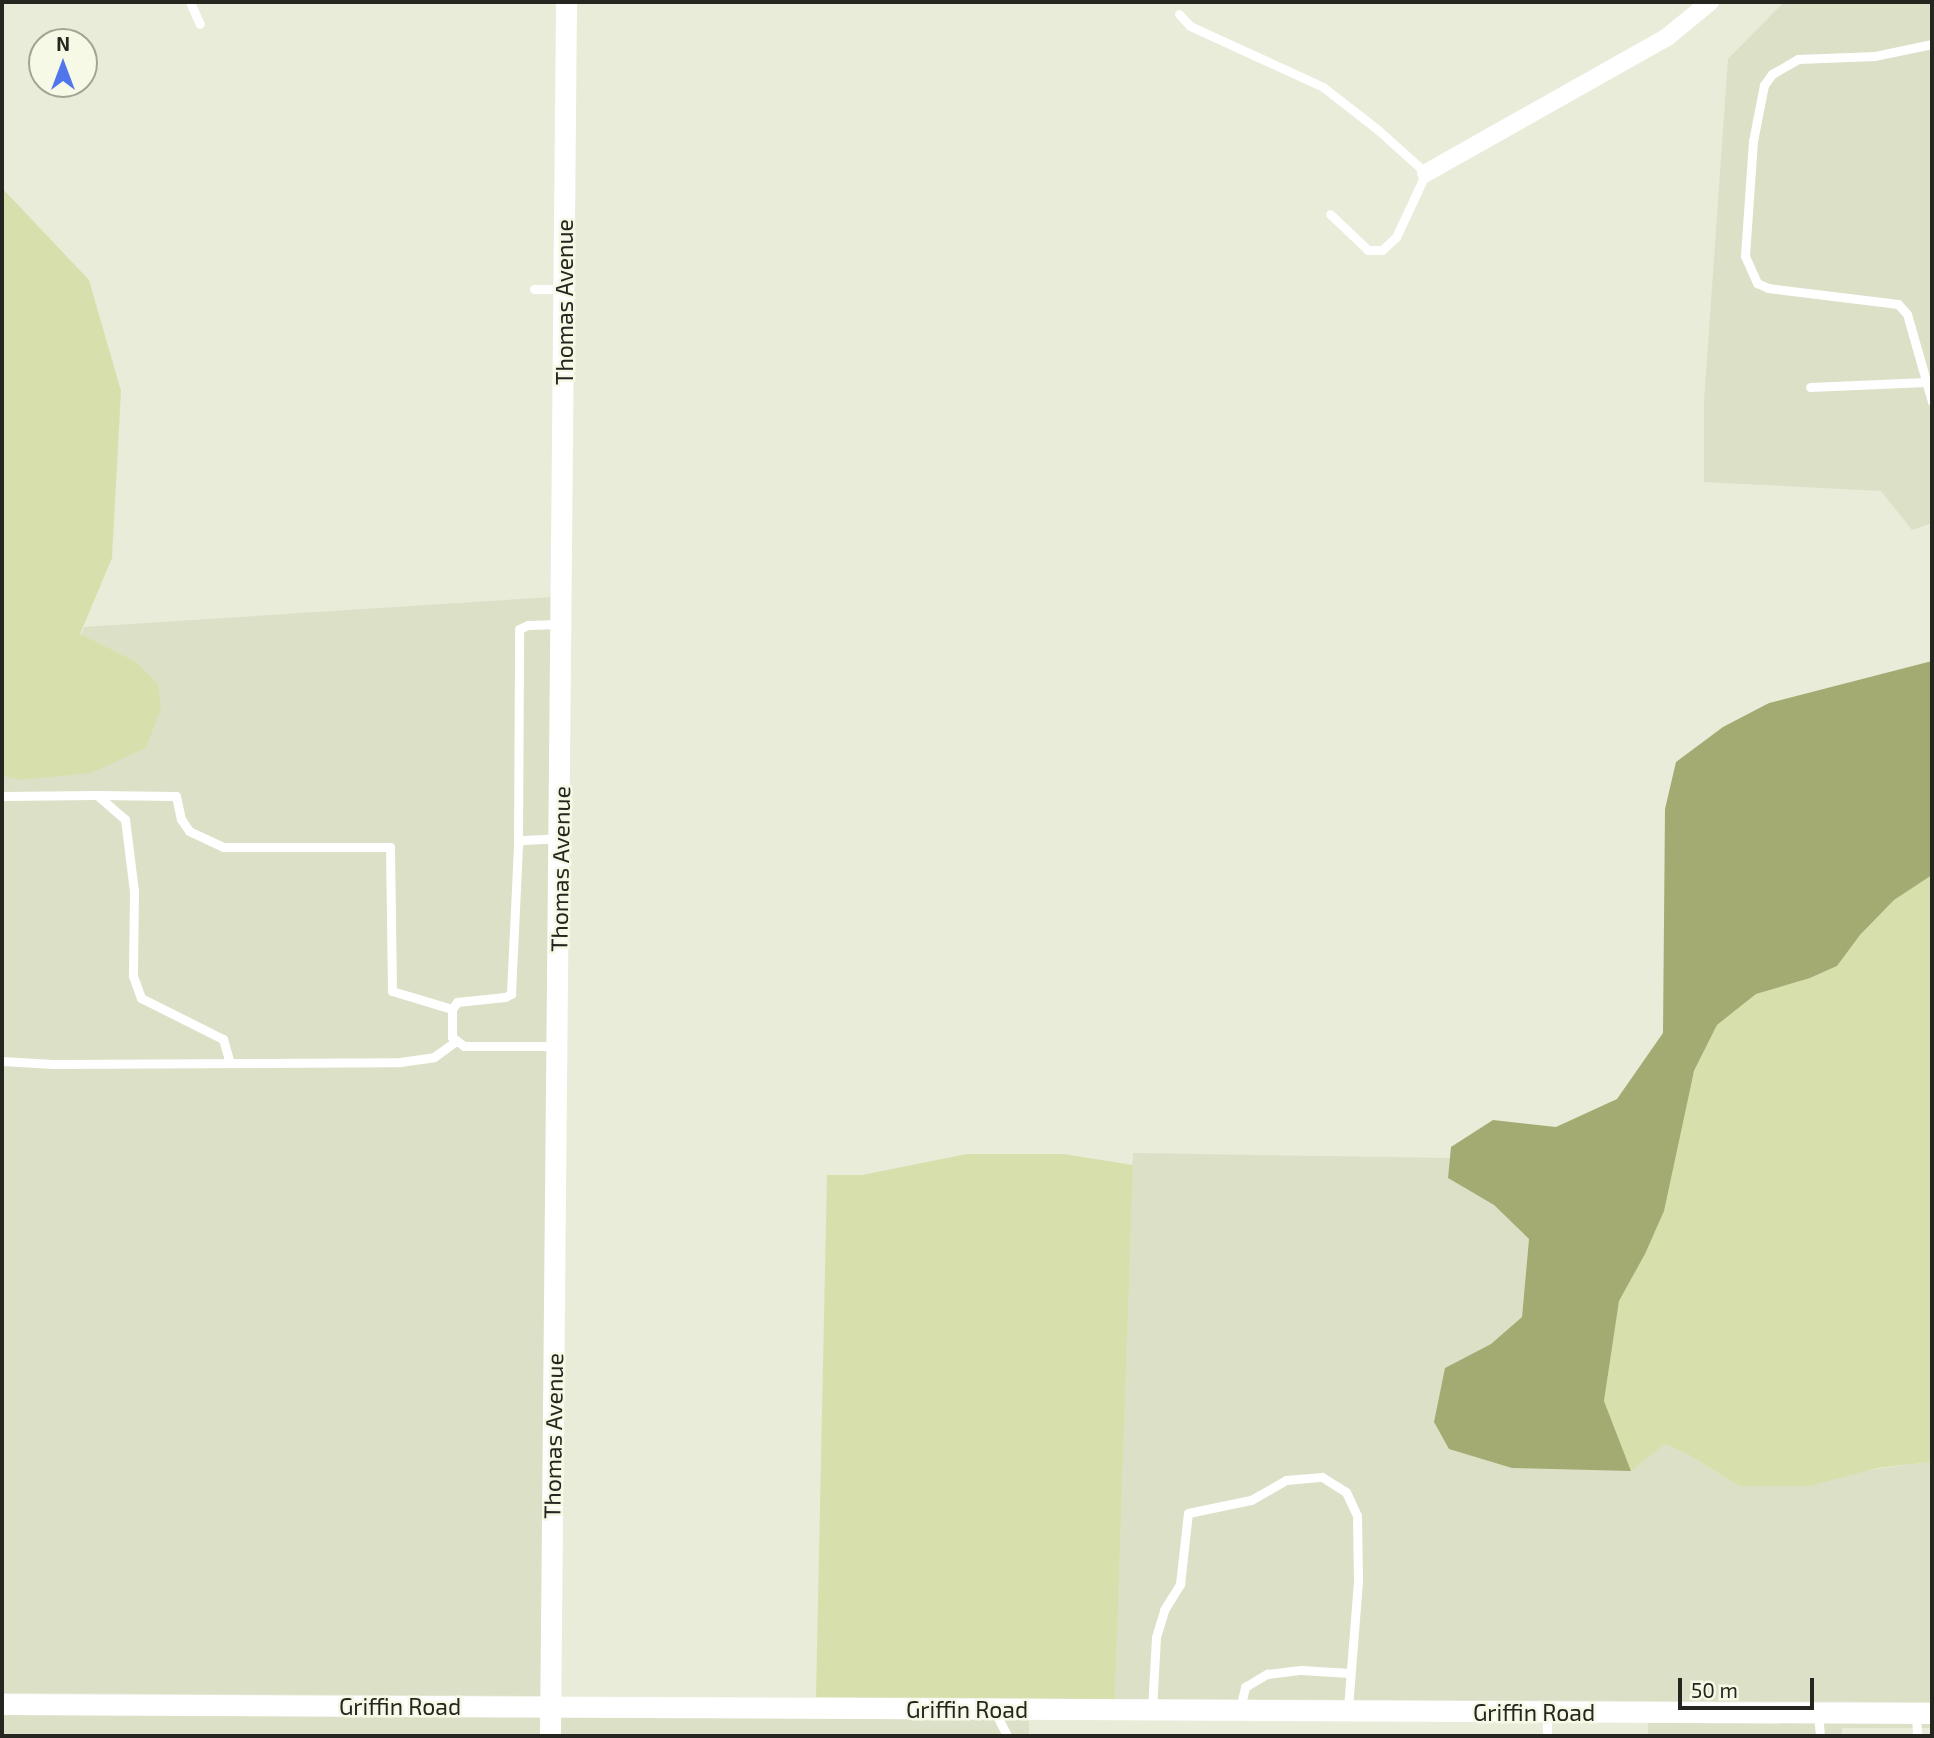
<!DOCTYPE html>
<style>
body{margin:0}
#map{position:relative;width:1934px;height:1738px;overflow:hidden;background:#e8ecd9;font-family:"Exo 2",sans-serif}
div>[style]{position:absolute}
.built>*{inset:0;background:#dbe0c7}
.green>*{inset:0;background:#d7e0ac}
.forest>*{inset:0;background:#a3ab73}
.service>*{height:9px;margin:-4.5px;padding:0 4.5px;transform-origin:4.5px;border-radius:4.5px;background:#fff}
.minor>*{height:18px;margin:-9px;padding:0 9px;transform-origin:9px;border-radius:9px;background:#fff}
.tertiary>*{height:21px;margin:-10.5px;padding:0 10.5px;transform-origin:10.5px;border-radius:10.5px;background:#fff}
span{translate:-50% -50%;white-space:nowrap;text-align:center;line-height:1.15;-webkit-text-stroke:5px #f5f9e6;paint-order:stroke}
.street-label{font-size:23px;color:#25261f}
.frame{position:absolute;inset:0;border:4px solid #25261f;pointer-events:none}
.north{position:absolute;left:28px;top:28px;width:70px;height:70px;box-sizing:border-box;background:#f5f9e6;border:2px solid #a2a596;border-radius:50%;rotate:0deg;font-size:19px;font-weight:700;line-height:28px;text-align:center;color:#25261f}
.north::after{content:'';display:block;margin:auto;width:24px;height:32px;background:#5175ea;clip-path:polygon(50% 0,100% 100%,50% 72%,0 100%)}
.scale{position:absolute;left:1678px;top:1678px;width:136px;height:32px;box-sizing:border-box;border:4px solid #25261f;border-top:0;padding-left:9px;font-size:21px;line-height:24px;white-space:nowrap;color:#25261f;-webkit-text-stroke:5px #f5f9e6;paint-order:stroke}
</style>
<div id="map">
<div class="built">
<div style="clip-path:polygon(1784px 2px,1932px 2px,1932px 523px,1912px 530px,1881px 491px,1704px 482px,1704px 402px,1728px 59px)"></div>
<div style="clip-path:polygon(552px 597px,541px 1696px,2px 1693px,2px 776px,21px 780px,102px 647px,81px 635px,84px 627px)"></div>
<div style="clip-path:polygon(1133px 1153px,1450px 1158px,1448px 1178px,1494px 1205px,1529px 1239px,1522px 1317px,1491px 1344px,1445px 1368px,1665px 1444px,1689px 1455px,1739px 1486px,1932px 1462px,1932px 1702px,1115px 1699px)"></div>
<div style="clip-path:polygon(2px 1715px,541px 1717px,541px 1736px,2px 1736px)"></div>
<div style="clip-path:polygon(559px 1717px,1029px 1720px,1029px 1736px,559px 1736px)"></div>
<div style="clip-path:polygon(1648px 1723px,1932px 1723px,1932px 1728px,1842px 1728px,1842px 1736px,1648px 1736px)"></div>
</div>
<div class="green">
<div style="clip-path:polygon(2px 188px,89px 280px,121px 391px,112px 558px,80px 634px,136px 662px,158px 684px,161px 708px,146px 748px,91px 773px,20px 780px,2px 776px)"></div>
<div style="clip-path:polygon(1932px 875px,1932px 1462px,1877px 1468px,1810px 1486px,1739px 1486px,1689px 1455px,1665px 1444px,1631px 1471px,1604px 1401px,1619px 1300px,1645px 1254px,1694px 1072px,1717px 1025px,1756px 994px,1810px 978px,1837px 966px,1860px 935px,1894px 900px)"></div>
<div style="clip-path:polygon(967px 1154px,1063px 1154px,1133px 1165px,1115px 1699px,816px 1697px,827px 1175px,862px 1175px)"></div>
</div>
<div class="forest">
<div style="clip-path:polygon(1932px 661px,1932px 875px,1894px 900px,1860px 935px,1837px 966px,1810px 978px,1756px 994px,1717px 1025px,1694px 1071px,1664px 1211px,1645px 1254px,1619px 1301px,1604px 1401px,1631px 1471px,1512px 1468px,1449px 1449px,1434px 1422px,1445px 1368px,1491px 1344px,1522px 1317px,1529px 1239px,1494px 1205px,1448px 1178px,1451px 1147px,1493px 1120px,1556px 1127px,1617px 1099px,1663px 1033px,1665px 809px,1676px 762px,1723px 727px,1769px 703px)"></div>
</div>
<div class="service">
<div style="left:190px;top:2px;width:24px;rotate:66deg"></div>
<div style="left:1179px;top:14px;width:16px;rotate:47deg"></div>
<div style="left:1190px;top:26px;width:146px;rotate:24.6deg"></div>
<div style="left:1323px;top:87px;width:68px;rotate:37.9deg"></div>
<div style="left:1377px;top:129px;width:66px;rotate:41.9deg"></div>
<div style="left:1426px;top:173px;width:71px;rotate:115.1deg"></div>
<div style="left:1396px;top:237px;width:19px;rotate:137deg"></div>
<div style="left:1382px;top:250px;width:14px;rotate:180deg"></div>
<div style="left:1368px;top:250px;width:52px;rotate:-136.5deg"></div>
<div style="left:1932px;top:44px;width:58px;rotate:168.1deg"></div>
<div style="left:1875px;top:56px;width:77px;rotate:177.8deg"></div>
<div style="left:1798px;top:59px;width:30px;rotate:150deg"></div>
<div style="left:1772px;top:74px;width:14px;rotate:126deg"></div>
<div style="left:1764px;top:85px;width:57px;rotate:101.1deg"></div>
<div style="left:1753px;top:141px;width:115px;rotate:94deg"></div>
<div style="left:1745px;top:256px;width:30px;rotate:66deg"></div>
<div style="left:1757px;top:283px;width:12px;rotate:24deg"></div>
<div style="left:1768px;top:288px;width:131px;rotate:7deg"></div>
<div style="left:1898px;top:304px;width:13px;rotate:48deg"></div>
<div style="left:1907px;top:314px;width:91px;rotate:74.1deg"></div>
<div style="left:534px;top:289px;width:28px"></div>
<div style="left:1810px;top:387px;width:116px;rotate:-2.5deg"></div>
<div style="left:97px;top:795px;width:79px;rotate:0.7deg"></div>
<div style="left:176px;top:796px;width:24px;rotate:78deg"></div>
<div style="left:181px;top:819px;width:14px;rotate:56deg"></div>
<div style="left:189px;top:831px;width:38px;rotate:25deg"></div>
<div style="left:224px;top:847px;width:166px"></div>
<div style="left:390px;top:847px;width:144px;rotate:89.2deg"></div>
<div style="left:392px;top:991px;width:63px;rotate:16.7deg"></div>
<div style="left:2px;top:796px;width:95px;rotate:-0.6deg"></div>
<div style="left:97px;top:795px;width:37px;rotate:41deg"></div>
<div style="left:125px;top:819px;width:73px;rotate:82.9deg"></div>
<div style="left:134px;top:891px;width:85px;rotate:90.7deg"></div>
<div style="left:133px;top:976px;width:23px;rotate:70deg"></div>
<div style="left:141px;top:998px;width:92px;rotate:26.6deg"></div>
<div style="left:223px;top:1039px;width:25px;rotate:74deg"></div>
<div style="left:518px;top:843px;width:214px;rotate:-89.7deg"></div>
<div style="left:519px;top:629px;width:10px;rotate:-24deg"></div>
<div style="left:528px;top:625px;width:32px;rotate:-2deg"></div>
<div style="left:557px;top:1046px;width:93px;rotate:180deg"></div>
<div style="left:464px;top:1046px;width:15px;rotate:-143deg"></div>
<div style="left:452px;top:1037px;width:28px;rotate:-90deg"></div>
<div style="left:452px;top:1009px;width:9px;rotate:-54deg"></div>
<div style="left:457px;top:1002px;width:48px;rotate:-5.9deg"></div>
<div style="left:505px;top:997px;width:7px;rotate:-27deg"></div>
<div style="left:511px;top:994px;width:151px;rotate:-87.3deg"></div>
<div style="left:518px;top:843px;width:6px;rotate:-31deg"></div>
<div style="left:523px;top:840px;width:35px;rotate:-3deg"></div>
<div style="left:2px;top:1061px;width:51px;rotate:3.4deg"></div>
<div style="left:53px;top:1064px;width:347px;rotate:-0.3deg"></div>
<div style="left:400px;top:1062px;width:34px;rotate:-8deg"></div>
<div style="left:434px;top:1057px;width:27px;rotate:-36deg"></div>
<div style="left:1152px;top:1709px;width:72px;rotate:-86.8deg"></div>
<div style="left:1156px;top:1637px;width:28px;rotate:-73deg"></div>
<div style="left:1164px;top:1610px;width:31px;rotate:-58deg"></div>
<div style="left:1180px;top:1584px;width:71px;rotate:-83.6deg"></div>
<div style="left:1188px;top:1513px;width:64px;rotate:-11.7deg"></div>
<div style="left:1251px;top:1500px;width:40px;rotate:-29.7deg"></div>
<div style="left:1286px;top:1480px;width:36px;rotate:-5deg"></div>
<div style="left:1322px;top:1477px;width:28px;rotate:32deg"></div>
<div style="left:1346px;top:1492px;width:26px;rotate:65deg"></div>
<div style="left:1357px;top:1516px;width:65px;rotate:89.1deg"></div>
<div style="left:1358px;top:1581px;width:128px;rotate:94.5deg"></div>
<div style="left:1240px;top:1709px;width:23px;rotate:-77deg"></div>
<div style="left:1245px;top:1687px;width:26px;rotate:-31deg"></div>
<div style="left:1267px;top:1674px;width:34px;rotate:-7deg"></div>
<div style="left:1301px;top:1670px;width:49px;rotate:3.5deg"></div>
<div style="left:994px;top:1710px;width:29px;rotate:63deg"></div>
<div style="left:1818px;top:1713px;width:23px;rotate:85deg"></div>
<div style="left:1916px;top:1714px;width:22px;rotate:87deg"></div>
<div style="left:1547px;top:1736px;width:24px;rotate:-90deg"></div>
</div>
<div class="minor">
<div style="left:1426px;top:173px;width:275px;rotate:-29.4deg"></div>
<div style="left:1666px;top:38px;width:57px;rotate:-39.3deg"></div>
</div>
<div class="tertiary">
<div style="left:2px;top:1704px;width:1930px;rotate:0.27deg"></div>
<div style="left:550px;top:1736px;width:1734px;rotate:-89.47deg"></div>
</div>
<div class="street-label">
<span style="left:564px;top:302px;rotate:-90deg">Thomas Avenue</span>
<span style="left:560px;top:869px;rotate:-89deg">Thomas Avenue</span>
<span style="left:553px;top:1436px;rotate:-89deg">Thomas Avenue</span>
<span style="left:400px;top:1706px">Griffin Road</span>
<span style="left:967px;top:1709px">Griffin Road</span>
<span style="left:1534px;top:1712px">Griffin Road</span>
</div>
<div class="frame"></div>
<div class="north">N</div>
<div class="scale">50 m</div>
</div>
